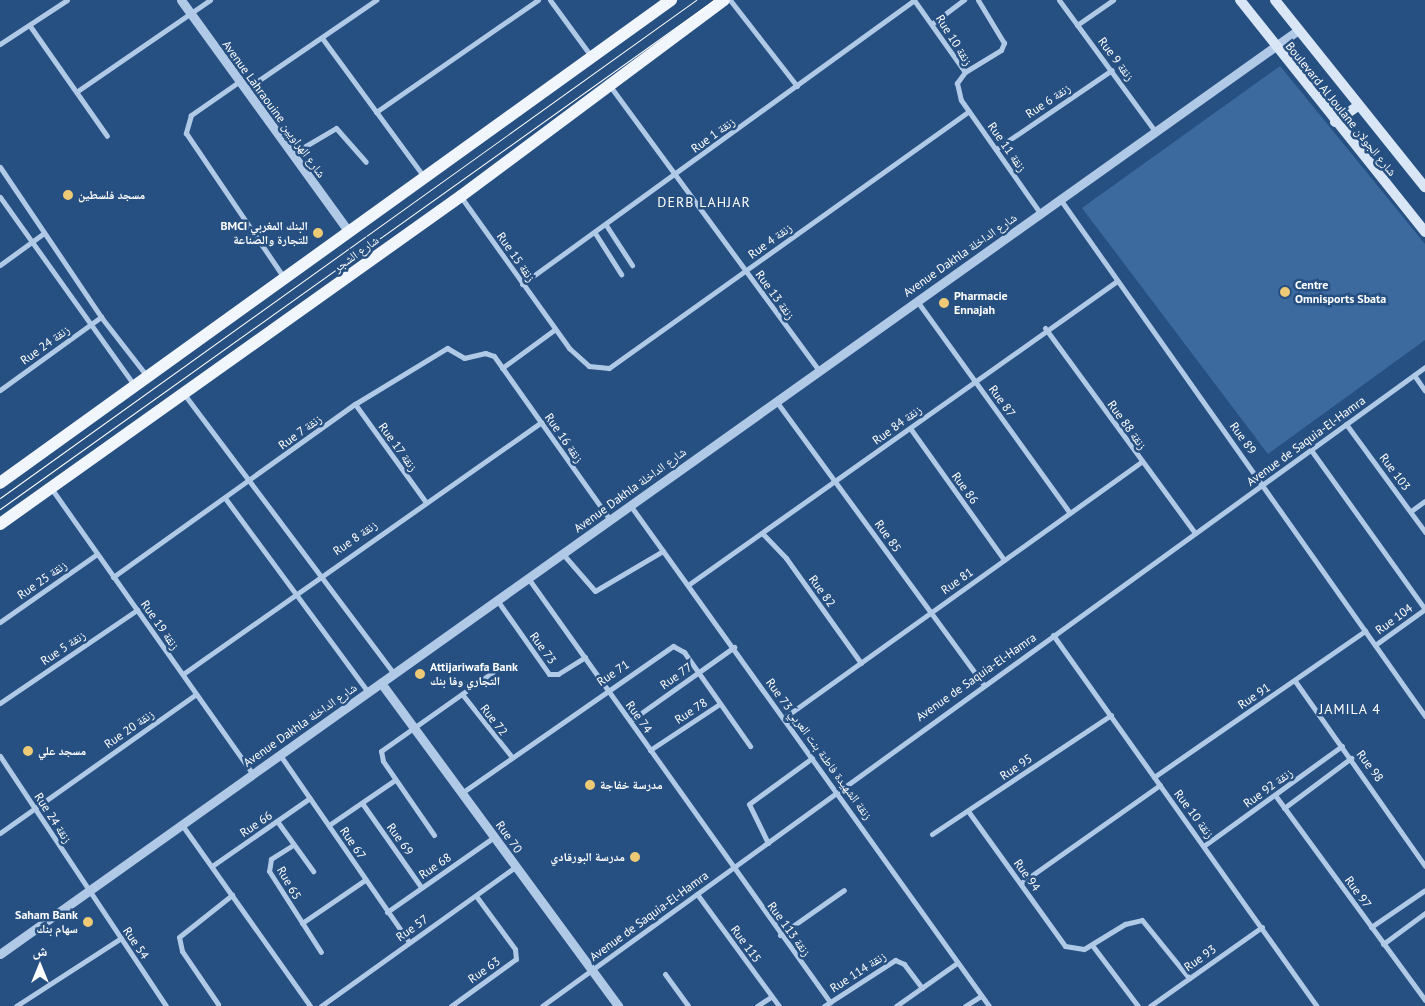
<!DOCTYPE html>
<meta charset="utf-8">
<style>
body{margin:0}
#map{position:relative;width:1425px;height:1006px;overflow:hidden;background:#275082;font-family:"PT Sans","Noto Naskh Arabic",sans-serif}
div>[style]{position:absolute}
.green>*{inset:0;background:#3c6a9f}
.minor>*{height:5px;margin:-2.5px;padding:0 2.5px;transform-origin:2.5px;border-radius:2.5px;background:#b0c9e7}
.tertiary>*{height:9px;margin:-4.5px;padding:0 4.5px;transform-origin:4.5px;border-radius:4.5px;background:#b0c9e7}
.secondary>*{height:10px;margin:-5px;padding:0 5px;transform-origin:5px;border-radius:5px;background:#d9e6f6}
.primary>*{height:12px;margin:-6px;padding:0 6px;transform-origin:6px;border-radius:6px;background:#f1f6fd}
.tram>*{height:1px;margin:-0.5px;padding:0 0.5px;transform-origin:0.5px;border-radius:0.5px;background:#fff}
.dots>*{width:14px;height:14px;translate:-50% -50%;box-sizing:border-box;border:2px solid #275082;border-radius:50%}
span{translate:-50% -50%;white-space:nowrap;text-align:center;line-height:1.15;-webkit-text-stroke:5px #275082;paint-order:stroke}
.street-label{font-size:12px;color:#fff}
.poi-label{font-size:12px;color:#fff;font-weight:700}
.left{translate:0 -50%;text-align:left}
.right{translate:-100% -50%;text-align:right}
.neighbourhood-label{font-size:14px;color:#fff;letter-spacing:1px}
.north{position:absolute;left:15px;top:941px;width:50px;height:50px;-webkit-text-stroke:4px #275082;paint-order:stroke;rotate:0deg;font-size:14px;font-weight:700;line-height:20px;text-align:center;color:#fff}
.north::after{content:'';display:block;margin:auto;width:18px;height:22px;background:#fff;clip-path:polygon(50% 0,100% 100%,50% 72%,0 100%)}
</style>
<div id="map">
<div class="green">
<div style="clip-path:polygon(1280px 66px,1425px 244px,1425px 340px,1268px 454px,1082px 208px)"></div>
</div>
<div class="minor">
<div style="left:550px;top:0;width:69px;rotate:53.8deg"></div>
<div style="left:730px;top:0;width:109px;rotate:52.1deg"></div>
<div style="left:914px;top:0;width:88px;rotate:54.7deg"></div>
<div style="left:965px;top:72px;width:14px;rotate:126deg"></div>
<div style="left:957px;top:83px;width:17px;rotate:77deg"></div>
<div style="left:961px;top:100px;width:138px;rotate:55deg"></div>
<div style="left:1059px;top:0;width:162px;rotate:53.8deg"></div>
<div style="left:933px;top:23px;width:39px;rotate:-37deg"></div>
<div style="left:1077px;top:25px;width:44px;rotate:-34.8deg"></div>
<div style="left:30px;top:26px;width:134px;rotate:55deg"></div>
<div style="left:322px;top:38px;width:172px;rotate:53.7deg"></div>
<div style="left:0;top:44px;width:80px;rotate:-33.3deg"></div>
<div style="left:965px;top:72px;width:42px;rotate:-31.4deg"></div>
<div style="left:1001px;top:50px;width:8px;rotate:-67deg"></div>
<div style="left:1004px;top:43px;width:50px;rotate:-121.2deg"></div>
<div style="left:240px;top:81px;width:60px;rotate:145.2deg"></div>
<div style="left:191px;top:115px;width:19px;rotate:106deg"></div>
<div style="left:186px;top:133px;width:176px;rotate:55.9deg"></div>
<div style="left:610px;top:86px;width:353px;rotate:53.7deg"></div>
<div style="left:246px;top:89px;width:158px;rotate:-34.4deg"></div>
<div style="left:79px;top:90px;width:159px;rotate:-34.5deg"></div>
<div style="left:376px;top:112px;width:197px;rotate:-34.7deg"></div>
<div style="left:996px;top:149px;width:140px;rotate:-34.3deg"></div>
<div style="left:292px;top:154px;width:51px;rotate:-30.6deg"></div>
<div style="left:336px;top:128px;width:45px;rotate:48.6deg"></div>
<div style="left:0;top:167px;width:181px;rotate:56deg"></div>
<div style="left:101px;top:317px;width:75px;rotate:52.1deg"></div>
<div style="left:0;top:197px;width:232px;rotate:54.5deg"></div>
<div style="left:461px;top:197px;width:186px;rotate:54.4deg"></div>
<div style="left:569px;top:348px;width:27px;rotate:42deg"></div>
<div style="left:589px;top:366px;width:20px;rotate:6deg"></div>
<div style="left:609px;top:368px;width:442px;rotate:-35.5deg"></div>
<div style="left:1060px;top:199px;width:633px;rotate:54.78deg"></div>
<div style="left:606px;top:225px;width:48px;rotate:57deg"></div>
<div style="left:595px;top:233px;width:49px;rotate:57.6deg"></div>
<div style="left:0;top:265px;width:54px;rotate:-36deg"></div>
<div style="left:522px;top:284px;width:484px;rotate:-35.9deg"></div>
<div style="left:917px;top:301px;width:261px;rotate:54.2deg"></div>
<div style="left:1045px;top:328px;width:254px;rotate:53.8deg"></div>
<div style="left:502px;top:368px;width:64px;rotate:-36.2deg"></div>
<div style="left:1414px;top:375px;width:19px;rotate:55deg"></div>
<div style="left:0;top:390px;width:125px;rotate:-35.9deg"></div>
<div style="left:184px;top:394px;width:350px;rotate:53.1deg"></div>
<div style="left:776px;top:401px;width:351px;rotate:53.8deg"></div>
<div style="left:355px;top:404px;width:120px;rotate:54.2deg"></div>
<div style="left:1346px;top:424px;width:134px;rotate:53.8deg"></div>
<div style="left:910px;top:428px;width:162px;rotate:54.5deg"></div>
<div style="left:1311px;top:450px;width:196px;rotate:54.4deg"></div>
<div style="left:51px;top:488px;width:350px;rotate:54.8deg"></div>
<div style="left:225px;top:498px;width:241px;rotate:53.6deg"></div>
<div style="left:630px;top:505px;width:616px;rotate:54.38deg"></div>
<div style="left:1411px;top:511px;width:17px;rotate:-36deg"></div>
<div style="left:762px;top:533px;width:35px;rotate:46deg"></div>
<div style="left:786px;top:558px;width:129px;rotate:54.5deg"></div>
<div style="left:562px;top:553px;width:50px;rotate:49deg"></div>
<div style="left:595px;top:591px;width:79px;rotate:-30.5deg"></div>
<div style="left:113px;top:577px;width:297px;rotate:-35.6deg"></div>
<div style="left:355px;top:404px;width:108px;rotate:-31.3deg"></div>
<div style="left:447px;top:348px;width:20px;rotate:30deg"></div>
<div style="left:464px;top:358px;width:22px;rotate:-13deg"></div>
<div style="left:485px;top:353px;width:9px;rotate:18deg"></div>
<div style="left:494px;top:356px;width:201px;rotate:54.7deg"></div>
<div style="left:528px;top:578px;width:521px;rotate:54.54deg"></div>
<div style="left:688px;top:585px;width:526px;rotate:-35.32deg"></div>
<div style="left:497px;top:600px;width:90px;rotate:54.9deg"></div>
<div style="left:549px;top:674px;width:9px"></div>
<div style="left:558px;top:674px;width:32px;rotate:-32deg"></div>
<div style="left:0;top:622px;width:118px;rotate:-35deg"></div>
<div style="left:1053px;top:635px;width:455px;rotate:54.6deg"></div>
<div style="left:1375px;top:645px;width:62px;rotate:-35.8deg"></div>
<div style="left:183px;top:674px;width:438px;rotate:-35.1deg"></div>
<div style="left:1295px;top:681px;width:226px;rotate:54.9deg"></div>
<div style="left:462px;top:694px;width:80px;rotate:51.6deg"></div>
<div style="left:0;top:703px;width:166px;rotate:-34.2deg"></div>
<div style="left:785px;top:717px;width:438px;rotate:-35.6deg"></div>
<div style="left:630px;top:721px;width:128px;rotate:-35.4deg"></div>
<div style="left:650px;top:750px;width:82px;rotate:-33.5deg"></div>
<div style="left:280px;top:755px;width:227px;rotate:55.4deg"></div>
<div style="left:0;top:756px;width:300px;rotate:56.4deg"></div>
<div style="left:1154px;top:777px;width:257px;rotate:-34.7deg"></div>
<div style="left:463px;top:792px;width:256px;rotate:-34.8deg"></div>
<div style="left:673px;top:646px;width:13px;rotate:29deg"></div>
<div style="left:684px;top:652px;width:115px;rotate:54.9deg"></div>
<div style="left:1275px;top:795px;width:254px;rotate:53.8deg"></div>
<div style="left:362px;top:803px;width:103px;rotate:54.9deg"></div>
<div style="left:1284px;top:808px;width:84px;rotate:-36.7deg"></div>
<div style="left:968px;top:811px;width:166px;rotate:54.3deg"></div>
<div style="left:1065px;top:946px;width:19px;rotate:9deg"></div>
<div style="left:1084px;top:949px;width:48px;rotate:-31.4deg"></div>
<div style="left:1125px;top:924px;width:17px;rotate:-13deg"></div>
<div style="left:1142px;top:920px;width:75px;rotate:51deg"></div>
<div style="left:277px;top:821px;width:62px;rotate:54.2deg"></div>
<div style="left:182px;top:825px;width:222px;rotate:54.7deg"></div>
<div style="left:329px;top:825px;width:80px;rotate:-34.3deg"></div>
<div style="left:0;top:833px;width:240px;rotate:-35.3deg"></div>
<div style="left:932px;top:834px;width:215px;rotate:-33.6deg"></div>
<div style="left:434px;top:835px;width:90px;rotate:-124.6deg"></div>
<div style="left:383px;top:761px;width:10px;rotate:-101deg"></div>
<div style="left:381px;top:751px;width:137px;rotate:-35.2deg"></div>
<div style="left:768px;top:843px;width:43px;rotate:-116deg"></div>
<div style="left:749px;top:804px;width:78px;rotate:-36.1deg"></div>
<div style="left:293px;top:845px;width:26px;rotate:148deg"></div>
<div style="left:271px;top:859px;width:12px;rotate:99deg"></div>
<div style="left:269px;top:871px;width:96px;rotate:57.3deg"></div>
<div style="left:1205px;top:845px;width:169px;rotate:-35.9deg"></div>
<div style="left:212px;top:866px;width:119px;rotate:-34.8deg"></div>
<div style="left:1021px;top:883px;width:170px;rotate:-35.2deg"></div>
<div style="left:697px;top:894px;width:139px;rotate:53.8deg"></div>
<div style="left:387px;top:912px;width:131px;rotate:-35deg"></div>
<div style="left:302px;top:923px;width:76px;rotate:-34.3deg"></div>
<div style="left:1371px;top:927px;width:65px;rotate:-34.4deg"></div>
<div style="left:780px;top:935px;width:78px;rotate:-35.1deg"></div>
<div style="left:1383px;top:944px;width:52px;rotate:-36.4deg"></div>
<div style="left:1092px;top:945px;width:76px;rotate:53deg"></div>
<div style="left:665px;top:974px;width:39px;rotate:54deg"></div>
<div style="left:218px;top:1004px;width:64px;rotate:-124.2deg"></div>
<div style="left:182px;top:951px;width:14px;rotate:-102deg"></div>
<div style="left:179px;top:937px;width:68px;rotate:-38.4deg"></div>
<div style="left:16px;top:1006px;width:125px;rotate:-32.9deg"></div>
<div style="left:321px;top:1006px;width:239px;rotate:-35.6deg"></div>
<div style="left:451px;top:1006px;width:80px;rotate:-35.9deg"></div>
<div style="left:516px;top:959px;width:10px;rotate:-96deg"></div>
<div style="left:515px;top:949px;width:66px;rotate:-126.3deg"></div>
<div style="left:542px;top:1006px;width:1090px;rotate:-35.89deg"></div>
<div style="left:757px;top:1006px;width:17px;rotate:-33deg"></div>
<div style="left:824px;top:1006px;width:85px;rotate:-32.9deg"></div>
<div style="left:895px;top:960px;width:10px;rotate:24deg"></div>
<div style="left:904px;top:964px;width:30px;rotate:53deg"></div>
<div style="left:896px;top:1006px;width:75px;rotate:-35.2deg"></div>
<div style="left:965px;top:1006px;width:19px;rotate:-32deg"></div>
<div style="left:1150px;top:1006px;width:137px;rotate:-35.2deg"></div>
</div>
<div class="tertiary">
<div style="left:181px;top:0;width:286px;rotate:54.1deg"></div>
<div style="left:381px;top:683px;width:401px;rotate:53.7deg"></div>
<div style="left:0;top:954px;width:1592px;rotate:-35.44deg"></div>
</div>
<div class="secondary">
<div style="left:1240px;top:0;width:297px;rotate:51.4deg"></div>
<div style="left:1275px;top:0;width:240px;rotate:51.3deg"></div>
<div style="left:1335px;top:122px;width:28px;rotate:-35deg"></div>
</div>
<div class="primary">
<div style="left:0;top:483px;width:827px;rotate:-35.75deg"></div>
<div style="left:0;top:524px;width:566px;rotate:-35.43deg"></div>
<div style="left:461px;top:196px;width:328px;rotate:-36.7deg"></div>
</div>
<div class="tram">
<div style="left:0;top:498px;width:856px;rotate:-35.58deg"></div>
<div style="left:0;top:509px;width:877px;rotate:-35.48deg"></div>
</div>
<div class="dots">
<div style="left:68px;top:195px;background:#efca76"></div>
<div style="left:318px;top:233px;background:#efca76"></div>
<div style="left:1285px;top:292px;background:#efca76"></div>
<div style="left:944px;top:303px;background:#efca76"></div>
<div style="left:420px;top:674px;background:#efca76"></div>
<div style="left:28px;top:751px;background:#efca76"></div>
<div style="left:590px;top:785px;background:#efca76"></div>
<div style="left:635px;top:857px;background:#efca76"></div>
<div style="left:88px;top:922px;background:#efca76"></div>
</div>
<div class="street-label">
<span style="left:954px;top:40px;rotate:58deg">Rue 10 زنقة</span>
<span style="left:1116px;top:59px;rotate:53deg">Rue 9 زنقة</span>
<span style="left:1048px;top:101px;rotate:-34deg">Rue 6 زنقة</span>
<span style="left:274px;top:109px;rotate:54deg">Avenue Lahraouine شارع الهراويين</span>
<span style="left:1341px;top:109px;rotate:51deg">Boulevard Al Joulane شارع الجولان</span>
<span style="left:713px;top:135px;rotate:-36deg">Rue 1 زنقة</span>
<span style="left:1007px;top:147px;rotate:55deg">Rue 11 زنقة</span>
<span style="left:770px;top:241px;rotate:-36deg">Rue 4 زنقة</span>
<span style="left:356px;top:254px;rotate:-36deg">شارع الشجر</span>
<span style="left:960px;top:255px;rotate:-35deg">Avenue Dakhla شارع الداخلة</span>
<span style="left:516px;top:257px;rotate:55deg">Rue 15 زنقة</span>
<span style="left:775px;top:295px;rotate:54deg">Rue 13 زنقة</span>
<span style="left:45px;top:345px;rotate:-36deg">Rue 24 زنقة</span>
<span style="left:1002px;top:401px;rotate:54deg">Rue 87</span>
<span style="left:897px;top:425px;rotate:-36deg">Rue 84 زنقة</span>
<span style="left:1127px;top:425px;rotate:54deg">Rue 88 زنقة</span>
<span style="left:300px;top:432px;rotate:-36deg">Rue 7 زنقة</span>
<span style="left:564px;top:438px;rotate:55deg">Rue 16 زنقة</span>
<span style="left:1243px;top:438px;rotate:54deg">Rue 89</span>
<span style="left:1306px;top:441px;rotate:-36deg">Avenue de Saquia-El-Hamra</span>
<span style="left:398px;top:447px;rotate:54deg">Rue 17 زنقة</span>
<span style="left:1395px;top:472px;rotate:53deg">Rue 103</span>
<span style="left:965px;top:488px;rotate:54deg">Rue 86</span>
<span style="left:630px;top:490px;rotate:-36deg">Avenue Dakhla شارع الداخلة</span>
<span style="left:888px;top:536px;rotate:55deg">Rue 85</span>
<span style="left:355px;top:538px;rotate:-35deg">Rue 8 زنقة</span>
<span style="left:42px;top:580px;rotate:-35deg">Rue 25 زنقة</span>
<span style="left:957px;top:581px;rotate:-35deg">Rue 81</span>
<span style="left:822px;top:591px;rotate:54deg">Rue 82</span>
<span style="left:1394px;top:619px;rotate:-36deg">Rue 104</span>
<span style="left:160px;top:625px;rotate:55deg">Rue 19 زنقة</span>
<span style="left:63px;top:648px;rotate:-34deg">Rue 5 زنقة</span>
<span style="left:543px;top:648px;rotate:54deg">Rue 73</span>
<span style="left:613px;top:673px;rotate:-34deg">Rue 71</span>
<span style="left:676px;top:676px;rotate:-35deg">Rue 77</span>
<span style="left:976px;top:677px;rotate:-35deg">Avenue de Saquia-El-Hamra</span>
<span style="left:1254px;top:696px;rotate:-34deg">Rue 91</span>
<span style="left:691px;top:711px;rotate:-33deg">Rue 78</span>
<span style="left:639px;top:717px;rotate:55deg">Rue 74</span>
<span style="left:494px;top:720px;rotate:52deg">Rue 72</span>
<span style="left:300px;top:725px;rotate:-35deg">Avenue Dakhla شارع الداخلة</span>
<span style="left:129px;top:729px;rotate:-35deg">Rue 20 زنقة</span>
<span style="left:819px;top:749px;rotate:54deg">Rue 73 زنقة الشهيدة فاطنة بنت العربي</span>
<span style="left:1370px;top:766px;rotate:53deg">Rue 98</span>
<span style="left:1016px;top:767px;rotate:-34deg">Rue 95</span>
<span style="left:1268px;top:788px;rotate:-36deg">Rue 92 زنقة</span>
<span style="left:1194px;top:814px;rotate:53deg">Rue 10 زنقة</span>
<span style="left:53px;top:818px;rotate:57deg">Rue 24 زنقة</span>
<span style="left:256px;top:824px;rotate:-34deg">Rue 66</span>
<span style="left:509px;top:837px;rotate:55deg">Rue 70</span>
<span style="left:400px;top:839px;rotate:54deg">Rue 69</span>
<span style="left:353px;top:843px;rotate:56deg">Rue 67</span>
<span style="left:435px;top:866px;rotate:-34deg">Rue 68</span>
<span style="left:1027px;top:875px;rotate:54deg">Rue 94</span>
<span style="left:289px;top:883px;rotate:60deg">Rue 65</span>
<span style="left:1358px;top:892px;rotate:54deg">Rue 97</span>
<span style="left:649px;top:916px;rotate:-36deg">Avenue de Saquia-El-Hamra</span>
<span style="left:412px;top:928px;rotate:-35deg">Rue 57</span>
<span style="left:789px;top:929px;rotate:54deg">Rue 113 زنقة</span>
<span style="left:136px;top:943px;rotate:56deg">Rue 54</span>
<span style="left:746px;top:944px;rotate:54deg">Rue 115</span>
<span style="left:1200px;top:958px;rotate:-35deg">Rue 93</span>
<span style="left:484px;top:970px;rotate:-35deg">Rue 63</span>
<span style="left:858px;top:972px;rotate:-33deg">Rue 114 زنقة</span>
</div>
<div class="poi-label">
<span class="left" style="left:78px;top:195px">مسجد فلسطين</span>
<span class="right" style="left:308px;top:233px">BMCI البنك المغربي<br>للتجارة والصناعة</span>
<span class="left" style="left:1295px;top:292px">Centre<br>Omnisports Sbata</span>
<span class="left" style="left:954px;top:303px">Pharmacie<br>Ennajah</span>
<span class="left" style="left:430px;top:674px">Attijariwafa Bank<br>التجاري وفا بنك</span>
<span class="left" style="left:38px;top:751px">مسجد علي</span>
<span class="left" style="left:600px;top:785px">مدرسة خفاجة</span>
<span class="right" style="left:625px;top:857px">مدرسة البورقادي</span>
<span class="right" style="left:78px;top:922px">Saham Bank<br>سهام بنك</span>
</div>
<div class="neighbourhood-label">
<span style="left:704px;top:202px">DERB LAHJAR</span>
<span style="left:1350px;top:709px">JAMILA 4</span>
</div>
<div class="north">ش</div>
</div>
